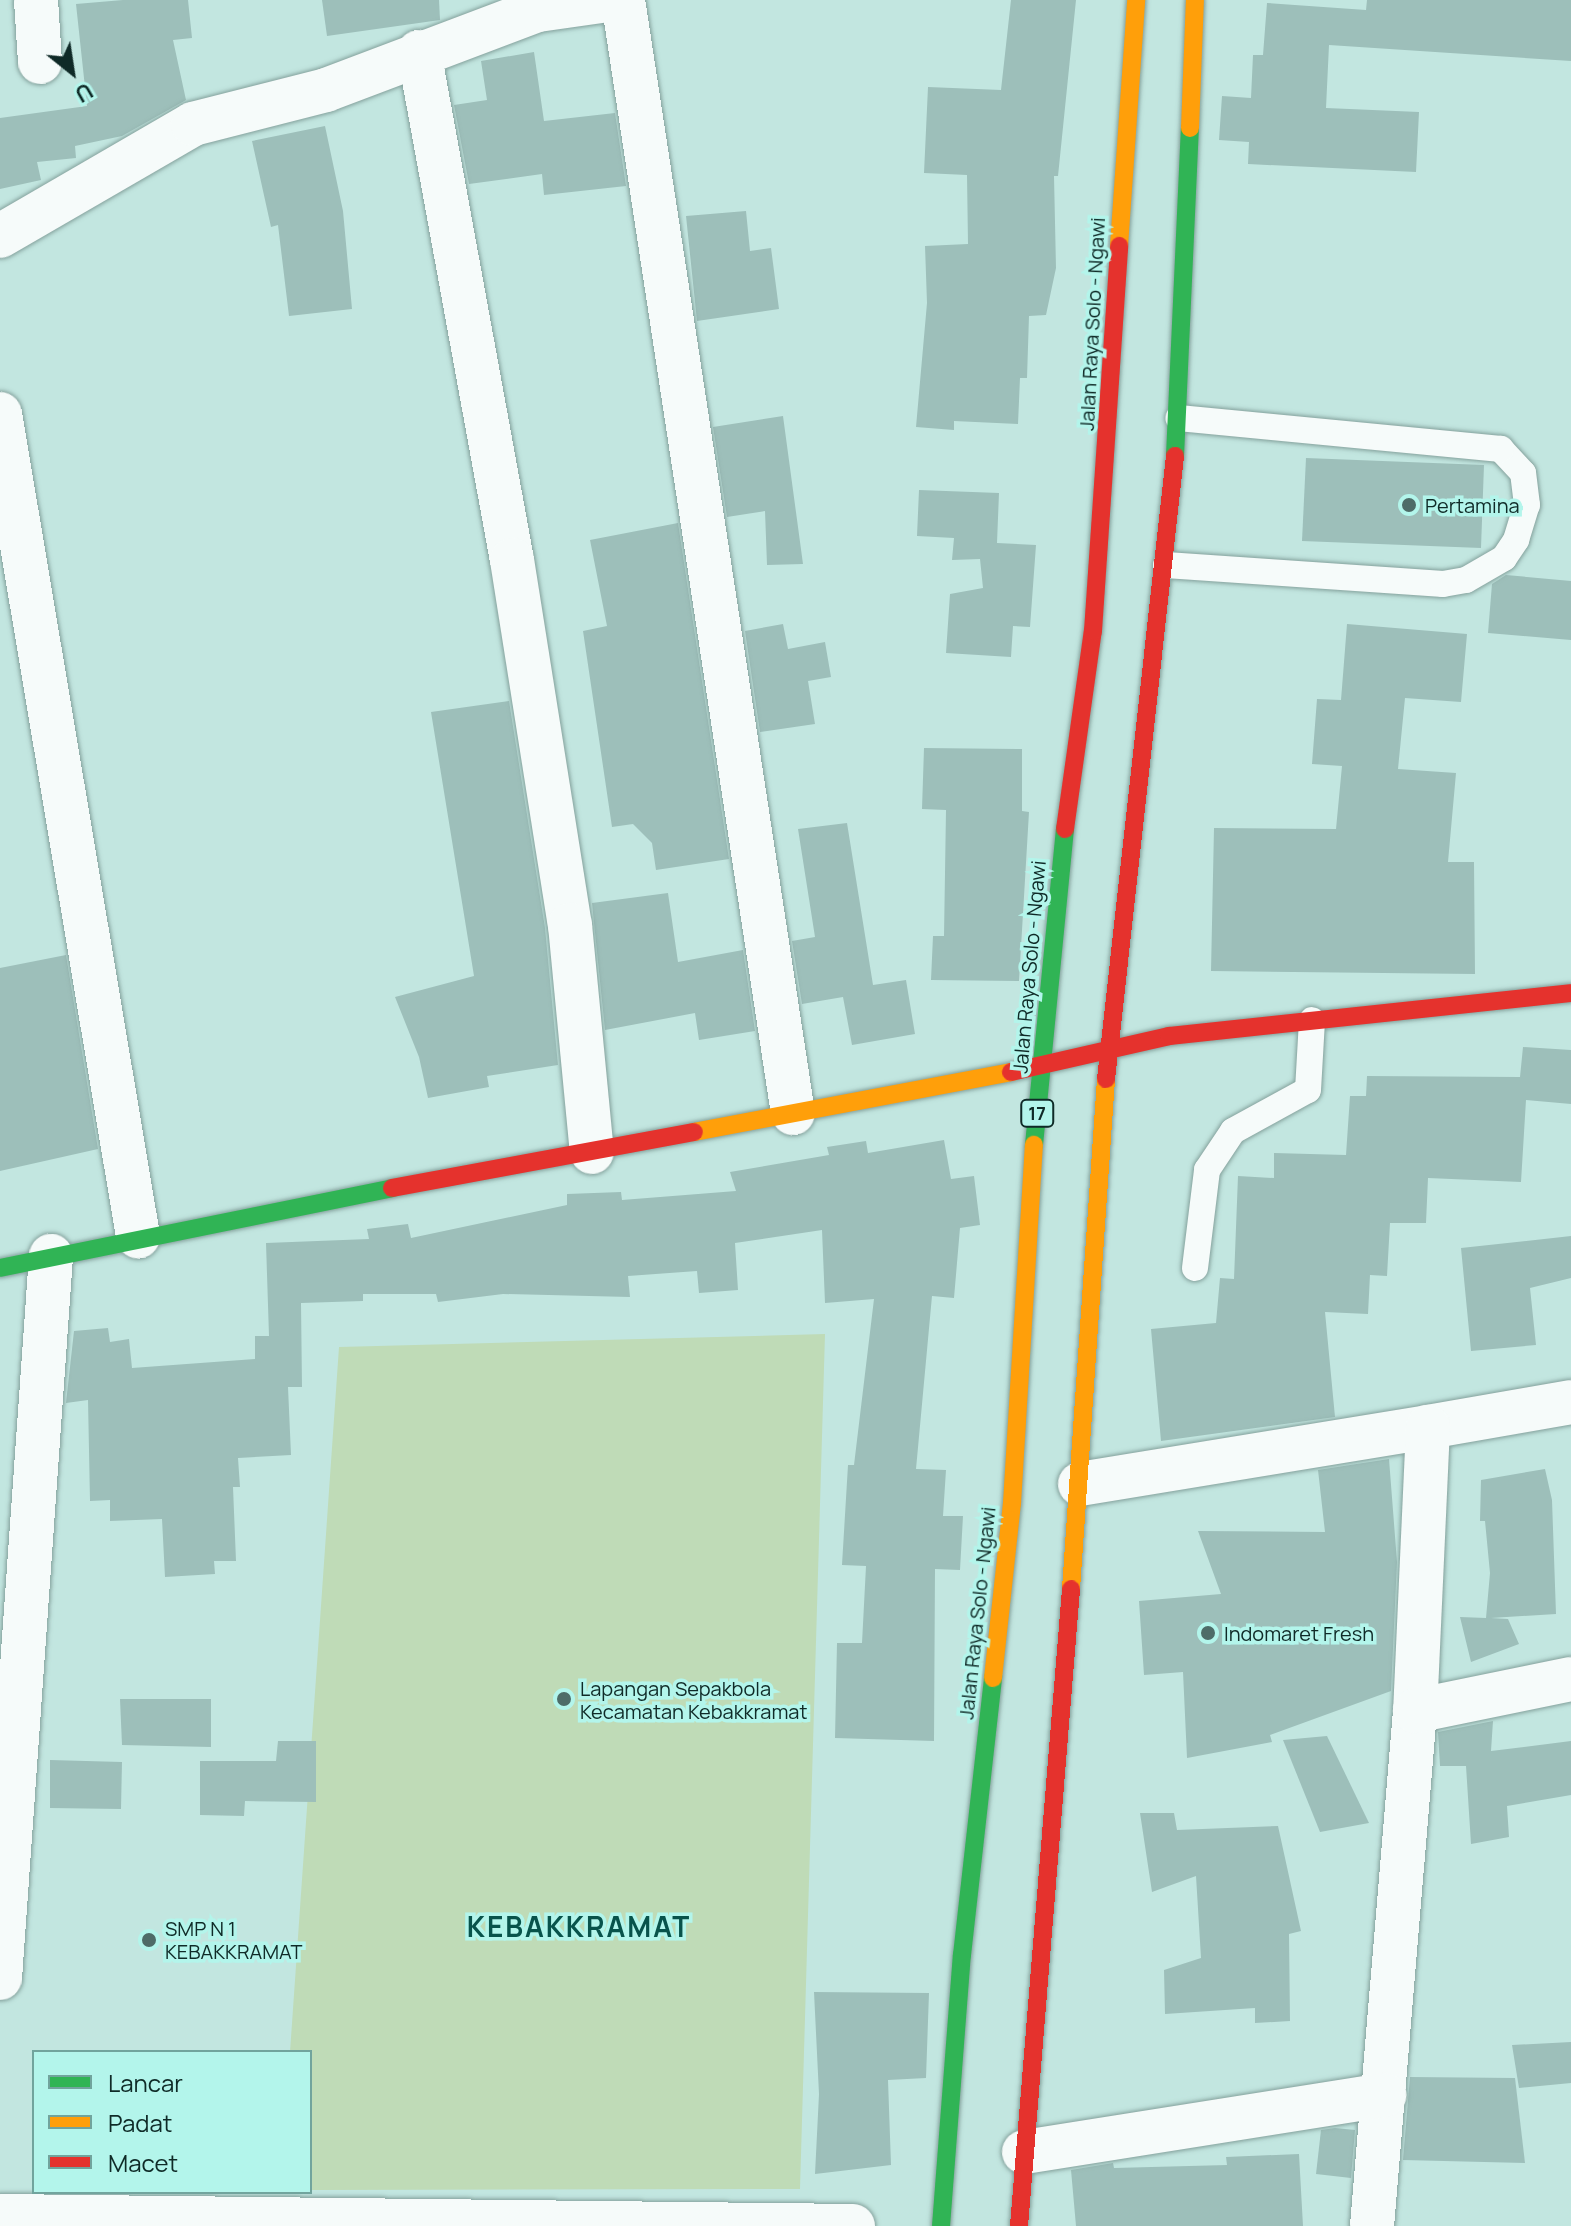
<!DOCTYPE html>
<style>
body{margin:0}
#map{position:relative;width:1571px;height:2226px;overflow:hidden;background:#c2e6e0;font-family:Manrope,sans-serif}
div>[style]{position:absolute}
.green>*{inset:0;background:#bfdbb7}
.building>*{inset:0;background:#9dbfba}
.roads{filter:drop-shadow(0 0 2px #84a19c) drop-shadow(0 0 2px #84a19c)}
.lane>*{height:26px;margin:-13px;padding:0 13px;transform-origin:13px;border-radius:13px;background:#f6fbfa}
.street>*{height:44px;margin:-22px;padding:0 22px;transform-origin:22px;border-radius:22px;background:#f6fbfa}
.fast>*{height:18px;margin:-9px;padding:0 9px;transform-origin:9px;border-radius:9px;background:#30b455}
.slow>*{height:18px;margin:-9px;padding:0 9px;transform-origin:9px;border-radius:9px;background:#ff9f0a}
.jam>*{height:18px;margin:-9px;padding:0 9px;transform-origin:9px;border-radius:9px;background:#e5322d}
.dots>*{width:22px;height:22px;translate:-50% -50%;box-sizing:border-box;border:4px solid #b3f5eb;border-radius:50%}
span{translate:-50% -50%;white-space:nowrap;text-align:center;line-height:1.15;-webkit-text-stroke:7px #b3f5eb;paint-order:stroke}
.shield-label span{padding:2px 6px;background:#b3f5eb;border:2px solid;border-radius:6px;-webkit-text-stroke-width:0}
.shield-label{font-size:18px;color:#0f2a27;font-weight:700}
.street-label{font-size:20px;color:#0f2a27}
.poi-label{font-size:20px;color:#0f2a27}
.left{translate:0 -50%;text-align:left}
.district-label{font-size:28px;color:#08534b;font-weight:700;letter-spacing:2px}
.legend{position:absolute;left:32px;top:2050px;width:280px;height:144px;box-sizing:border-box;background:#b3f5eb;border:2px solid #71a49d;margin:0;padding:10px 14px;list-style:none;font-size:24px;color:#0f2a27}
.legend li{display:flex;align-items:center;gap:16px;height:40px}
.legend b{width:40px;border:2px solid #71a49d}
.north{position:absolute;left:32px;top:32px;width:80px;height:80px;-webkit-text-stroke:6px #b3f5eb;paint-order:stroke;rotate:150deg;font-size:22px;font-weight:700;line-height:32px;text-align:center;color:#0f2a27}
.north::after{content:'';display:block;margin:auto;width:28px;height:36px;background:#0f2a27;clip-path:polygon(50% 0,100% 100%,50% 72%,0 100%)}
</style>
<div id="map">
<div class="green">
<div style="clip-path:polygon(825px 1334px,800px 2189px,310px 2190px,310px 2052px,290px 2052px,339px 1347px)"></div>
</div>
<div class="building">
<div style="clip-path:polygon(123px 0,188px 0,192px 38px,173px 40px,186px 100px,122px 136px,75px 146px,76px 158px,37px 162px,41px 180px,0 189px,0 118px,87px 106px,76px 4px)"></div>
<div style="clip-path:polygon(322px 0,439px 0,440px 20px,327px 36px)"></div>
<div style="clip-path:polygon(1011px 0,1076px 0,1058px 176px,1054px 176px,1056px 268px,1046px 315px,1029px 316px,1027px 378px,1020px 378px,1018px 424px,954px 421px,954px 430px,916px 427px,927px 303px,925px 246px,968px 244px,967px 175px,924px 173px,928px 87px,1001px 90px)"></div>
<div style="clip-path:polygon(1367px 0,1571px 0,1571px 61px,1329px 45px,1326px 108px,1419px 112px,1416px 172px,1248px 164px,1249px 142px,1219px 140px,1222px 96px,1251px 98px,1253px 55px,1263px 55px,1267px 3px,1366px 10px)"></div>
<div style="clip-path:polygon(534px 52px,544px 121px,615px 113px,626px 186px,544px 195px,542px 174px,469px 184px,454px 105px,487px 100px,481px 61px)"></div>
<div style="clip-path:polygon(325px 126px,343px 211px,352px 309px,289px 316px,278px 225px,271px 227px,252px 141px)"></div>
<div style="clip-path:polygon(746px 211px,750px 251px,771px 248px,779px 309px,697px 321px,686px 216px)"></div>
<div style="clip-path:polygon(783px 416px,803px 564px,767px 565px,765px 511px,727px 517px,713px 427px)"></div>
<div style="clip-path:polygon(1306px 458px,1484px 465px,1481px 548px,1302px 541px)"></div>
<div style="clip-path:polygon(919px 490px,999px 493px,997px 543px,1036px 545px,1030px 627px,1013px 626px,1011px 657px,946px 653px,950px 594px,983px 588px,980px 559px,952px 560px,954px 538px,917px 536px)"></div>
<div style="clip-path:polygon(678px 523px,729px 859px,656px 870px,652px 843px,633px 824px,612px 827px,583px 631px,607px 626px,590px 540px)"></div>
<div style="clip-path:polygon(1506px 575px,1571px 581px,1571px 640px,1488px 633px,1492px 584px)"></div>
<div style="clip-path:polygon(783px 624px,788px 649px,825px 642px,831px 677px,808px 681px,815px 724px,760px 732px,745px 631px)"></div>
<div style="clip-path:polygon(1347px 624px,1467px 634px,1461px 702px,1405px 698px,1398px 769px,1456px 773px,1448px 862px,1474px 862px,1475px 974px,1211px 971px,1214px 828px,1336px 829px,1342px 766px,1312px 764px,1317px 699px,1341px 700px)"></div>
<div style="clip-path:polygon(509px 701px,545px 928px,558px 1065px,487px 1076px,489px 1087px,428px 1098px,419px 1057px,395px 997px,474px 976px,431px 712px)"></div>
<div style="clip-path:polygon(924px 748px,1022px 749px,1022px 811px,1029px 812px,1019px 981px,931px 980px,933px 936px,944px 936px,946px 810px,922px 809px)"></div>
<div style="clip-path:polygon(847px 823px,873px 985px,906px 980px,915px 1034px,852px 1045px,843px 997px,802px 1004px,792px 941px,815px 937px,798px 829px)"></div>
<div style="clip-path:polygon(668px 893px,678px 962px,743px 950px,755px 1031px,699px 1040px,695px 1013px,605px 1030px,592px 903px)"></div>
<div style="clip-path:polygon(66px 955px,98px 1149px,0 1171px,0 968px)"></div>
<div style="clip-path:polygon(1523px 1047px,1571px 1050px,1571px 1104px,1526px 1100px,1521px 1182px,1428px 1178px,1426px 1223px,1390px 1223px,1387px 1276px,1370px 1275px,1368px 1314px,1325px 1312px,1335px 1417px,1161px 1441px,1151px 1329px,1216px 1323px,1220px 1278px,1234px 1279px,1238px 1176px,1274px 1178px,1274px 1153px,1346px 1155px,1350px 1096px,1366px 1096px,1367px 1076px,1520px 1077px)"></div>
<div style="clip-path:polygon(944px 1140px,951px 1179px,974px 1176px,980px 1225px,960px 1228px,954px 1298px,932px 1296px,916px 1469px,946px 1470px,943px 1516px,963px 1516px,960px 1570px,935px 1569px,934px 1741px,835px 1738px,837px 1643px,862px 1643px,866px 1566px,842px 1565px,848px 1465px,854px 1465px,874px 1299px,825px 1303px,822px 1230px,735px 1243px,738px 1290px,699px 1293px,697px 1271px,628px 1276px,630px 1297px,503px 1294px,438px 1302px,436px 1294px,363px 1294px,363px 1301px,301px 1303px,302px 1387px,288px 1387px,291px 1455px,238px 1458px,240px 1487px,233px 1487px,236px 1561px,214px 1561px,215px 1574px,165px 1577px,162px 1519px,110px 1521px,110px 1500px,90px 1501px,88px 1400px,66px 1403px,74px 1331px,108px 1328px,110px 1342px,129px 1339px,132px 1368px,255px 1359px,255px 1336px,269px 1336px,266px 1243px,369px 1239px,367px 1229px,408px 1224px,411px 1238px,567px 1205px,567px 1194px,621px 1192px,622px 1200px,736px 1191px,730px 1172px,829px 1155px,827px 1147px,866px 1141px,868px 1153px)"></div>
<div style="clip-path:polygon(1571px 1236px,1571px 1278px,1530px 1288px,1536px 1345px,1471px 1351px,1461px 1248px)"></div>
<div style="clip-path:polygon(1389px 1459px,1397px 1562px,1391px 1691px,1270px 1735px,1272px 1742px,1187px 1758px,1183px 1672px,1144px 1675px,1139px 1601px,1221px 1594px,1198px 1531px,1325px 1532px,1318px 1470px)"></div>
<div style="clip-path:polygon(1545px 1469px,1552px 1500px,1556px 1614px,1491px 1618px,1508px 1619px,1519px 1644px,1471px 1662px,1460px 1617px,1486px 1618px,1490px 1573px,1485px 1521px,1480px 1521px,1481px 1480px)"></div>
<div style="clip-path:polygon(120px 1699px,211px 1699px,211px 1747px,122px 1745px)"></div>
<div style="clip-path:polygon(1493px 1721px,1491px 1751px,1571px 1741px,1571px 1795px,1507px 1806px,1509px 1837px,1471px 1844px,1466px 1766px,1440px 1766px,1438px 1732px)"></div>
<div style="clip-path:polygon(1327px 1736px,1369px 1823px,1320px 1832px,1283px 1740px)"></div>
<div style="clip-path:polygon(278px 1741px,316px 1741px,316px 1802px,245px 1801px,244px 1816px,200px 1815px,200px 1761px,276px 1761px)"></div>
<div style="clip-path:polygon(50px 1760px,122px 1762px,121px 1809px,50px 1808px)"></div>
<div style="clip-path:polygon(1140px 1813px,1174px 1813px,1177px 1830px,1278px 1826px,1301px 1931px,1289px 1934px,1290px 2021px,1255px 2023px,1255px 2008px,1165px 2014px,1164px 1970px,1201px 1958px,1196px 1876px,1152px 1892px)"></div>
<div style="clip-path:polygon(814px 1992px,929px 1993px,926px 2078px,888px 2080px,891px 2165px,815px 2174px,819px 2094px)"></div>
<div style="clip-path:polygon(1571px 2042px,1571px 2083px,1519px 2088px,1512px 2045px)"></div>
<div style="clip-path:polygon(1410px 2077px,1515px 2078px,1525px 2163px,1403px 2160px)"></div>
<div style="clip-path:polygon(1335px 2128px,1355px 2130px,1351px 2178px,1316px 2174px,1321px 2130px)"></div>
<div style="clip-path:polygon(1299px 2154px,1303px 2226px,1076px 2226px,1071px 2170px,1113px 2163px,1114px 2168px,1227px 2165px,1226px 2157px)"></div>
</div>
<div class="roads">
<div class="lane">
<div style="left:1166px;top:565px;width:278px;rotate:3.9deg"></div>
<div style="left:1443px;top:584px;width:23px;rotate:-10deg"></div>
<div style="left:1466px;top:580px;width:44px;rotate:-30.1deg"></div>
<div style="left:1504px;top:558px;width:22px;rotate:-56deg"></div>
<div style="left:1516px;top:540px;width:37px;rotate:-73deg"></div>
<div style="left:1527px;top:505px;width:32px;rotate:-97deg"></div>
<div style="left:1523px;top:473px;width:33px;rotate:-133deg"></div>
<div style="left:1501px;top:449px;width:324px;rotate:-174.5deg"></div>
<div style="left:1195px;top:1268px;width:99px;rotate:-83deg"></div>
<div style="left:1207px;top:1170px;width:47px;rotate:-56.3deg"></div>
<div style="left:1233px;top:1131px;width:85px;rotate:-28.7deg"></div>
<div style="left:1308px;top:1090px;width:70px;rotate:-86.7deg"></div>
</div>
<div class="street">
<div style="left:36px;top:0;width:62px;rotate:86.3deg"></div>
<div style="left:623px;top:0;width:1126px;rotate:81.32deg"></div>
<div style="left:419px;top:52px;width:516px;rotate:79.63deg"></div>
<div style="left:512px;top:560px;width:370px;rotate:81deg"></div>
<div style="left:570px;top:925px;width:228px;rotate:84.5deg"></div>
<div style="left:0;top:236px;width:223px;rotate:-30.1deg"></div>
<div style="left:193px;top:124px;width:137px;rotate:-14.3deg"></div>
<div style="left:326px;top:90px;width:227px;rotate:-20.7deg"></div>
<div style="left:538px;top:10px;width:71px;rotate:-8.1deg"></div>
<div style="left:0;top:414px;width:834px;rotate:80.47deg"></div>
<div style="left:1428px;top:1427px;width:145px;rotate:-9.9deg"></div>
<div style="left:1080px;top:1484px;width:353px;rotate:-9.3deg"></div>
<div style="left:1428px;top:1427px;width:284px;rotate:92.6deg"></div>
<div style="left:1415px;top:1711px;width:517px;rotate:94.77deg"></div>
<div style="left:1415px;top:1711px;width:159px;rotate:-11.6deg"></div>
<div style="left:0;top:1978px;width:724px;rotate:-85.96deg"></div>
<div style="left:1024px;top:2152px;width:365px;rotate:-9deg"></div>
<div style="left:0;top:2216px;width:853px;rotate:0.67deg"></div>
</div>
<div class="fast">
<div style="left:1175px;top:456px;width:328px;rotate:-87.4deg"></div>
<div style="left:1034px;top:1145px;width:318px;rotate:-84.4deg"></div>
<div style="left:0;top:1268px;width:400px;rotate:-11.5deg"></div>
<div style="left:941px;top:2226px;width:272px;rotate:-85.6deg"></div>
<div style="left:962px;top:1955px;width:279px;rotate:-83.6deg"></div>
</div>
<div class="slow">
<div style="left:1190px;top:128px;width:128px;rotate:-87.8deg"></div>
<div style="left:1119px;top:246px;width:247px;rotate:-86deg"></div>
<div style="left:694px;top:1132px;width:323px;rotate:-10.7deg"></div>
<div style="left:1071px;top:1589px;width:511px;rotate:-86.07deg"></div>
<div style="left:993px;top:1678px;width:176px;rotate:-83.8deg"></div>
<div style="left:1012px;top:1503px;width:359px;rotate:-86.5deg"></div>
</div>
<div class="jam">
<div style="left:1065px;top:829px;width:200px;rotate:-82deg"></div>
<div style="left:1093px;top:631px;width:386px;rotate:-86.1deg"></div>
<div style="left:1011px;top:1072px;width:162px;rotate:-12.8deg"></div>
<div style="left:1169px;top:1036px;width:404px;rotate:-6.1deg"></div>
<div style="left:1106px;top:1079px;width:627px;rotate:-83.68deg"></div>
<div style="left:392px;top:1188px;width:307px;rotate:-10.5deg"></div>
<div style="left:1019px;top:2226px;width:639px;rotate:-85.33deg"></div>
</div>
</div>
<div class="dots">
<div style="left:1409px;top:505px;background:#4e6c68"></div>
<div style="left:1208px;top:1633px;background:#4e6c68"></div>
<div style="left:564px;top:1699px;background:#4e6c68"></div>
<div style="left:149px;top:1940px;background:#4e6c68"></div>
</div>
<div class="shield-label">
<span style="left:1037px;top:1113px">17</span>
</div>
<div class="street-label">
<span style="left:1092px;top:324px;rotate:-87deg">Jalan Raya Solo - Ngawi</span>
<span style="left:1029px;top:967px;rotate:-85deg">Jalan Raya Solo - Ngawi</span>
<span style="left:977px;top:1613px;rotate:-84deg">Jalan Raya Solo - Ngawi</span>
</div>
<div class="poi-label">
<span class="left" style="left:1425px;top:505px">Pertamina</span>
<span class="left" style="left:1224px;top:1633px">Indomaret Fresh</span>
<span class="left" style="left:580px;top:1700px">Lapangan Sepakbola<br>Kecamatan Kebakkramat</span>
<span class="left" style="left:165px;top:1940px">SMP N 1<br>KEBAKKRAMAT</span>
</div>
<div class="district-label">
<span style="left:579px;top:1926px">KEBAKKRAMAT</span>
</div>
<ul class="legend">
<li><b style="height:10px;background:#30b455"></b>Lancar</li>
<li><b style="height:10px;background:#ff9f0a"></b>Padat</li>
<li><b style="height:10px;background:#e5322d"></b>Macet</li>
</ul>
<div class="north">U</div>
</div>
